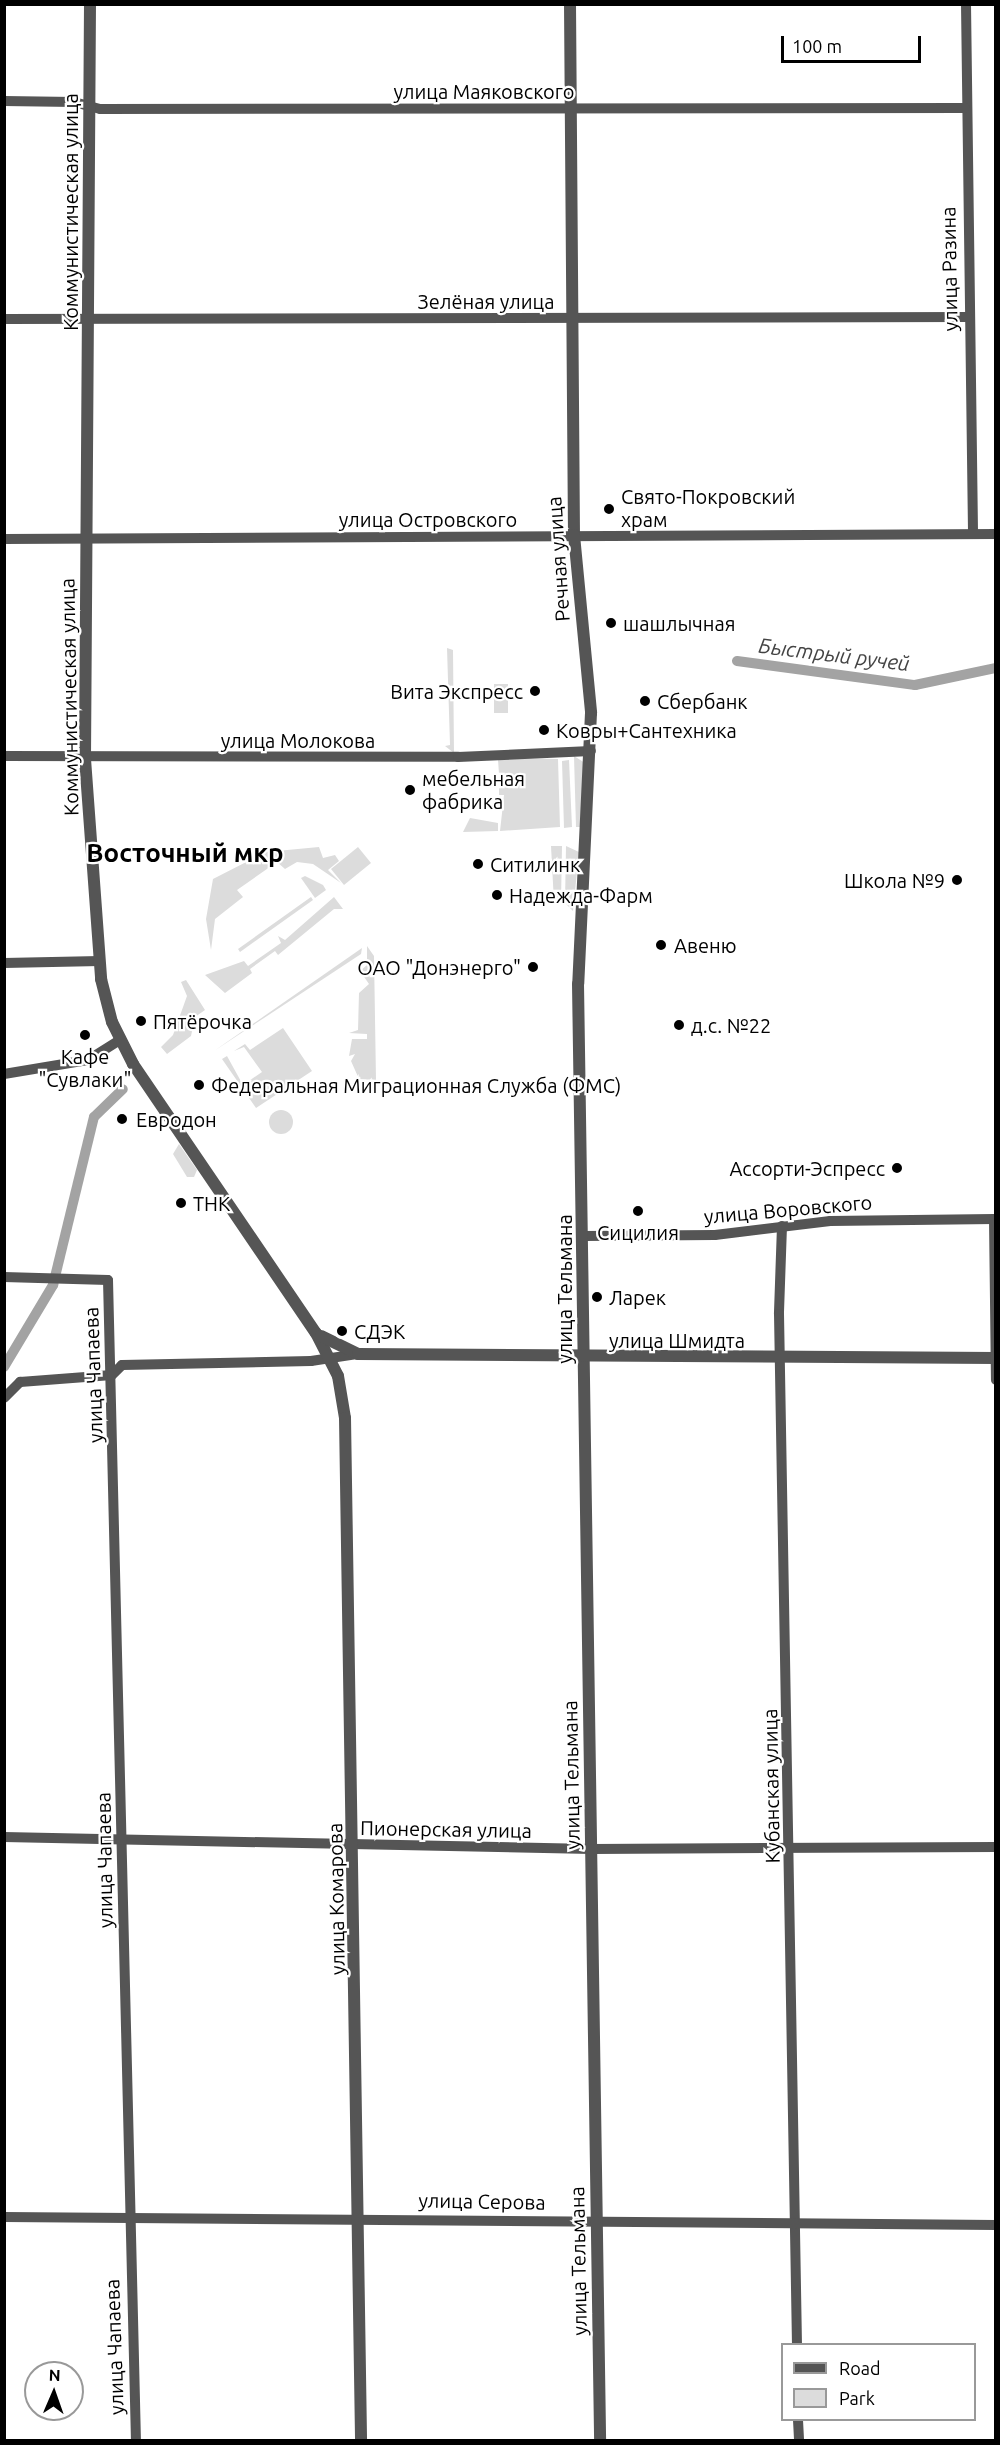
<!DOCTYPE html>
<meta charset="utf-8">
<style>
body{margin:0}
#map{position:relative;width:1000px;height:2445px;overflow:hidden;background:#fff;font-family:Ubuntu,sans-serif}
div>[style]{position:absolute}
.green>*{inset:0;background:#dcdcdc}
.round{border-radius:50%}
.canal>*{height:10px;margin:-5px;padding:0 5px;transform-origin:5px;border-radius:5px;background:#a3a3a3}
.minor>*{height:10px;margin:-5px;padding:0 5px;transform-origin:5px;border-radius:5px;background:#555}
.tertiary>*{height:12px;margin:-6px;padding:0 6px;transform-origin:6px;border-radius:6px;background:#555}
.dots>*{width:16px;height:16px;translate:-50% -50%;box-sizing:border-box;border:3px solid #fff;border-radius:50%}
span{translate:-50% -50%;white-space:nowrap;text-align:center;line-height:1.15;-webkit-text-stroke:4.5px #fff;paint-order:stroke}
.street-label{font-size:20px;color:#000}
.poi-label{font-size:20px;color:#000}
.left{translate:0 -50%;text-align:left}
.right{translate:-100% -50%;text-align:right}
.water-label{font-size:21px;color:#444;font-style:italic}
.district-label{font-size:26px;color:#000;font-weight:700}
.frame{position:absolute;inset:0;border:6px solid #000;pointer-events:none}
.legend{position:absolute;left:781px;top:2343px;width:195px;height:78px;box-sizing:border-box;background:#fff;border:2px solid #999;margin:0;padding:8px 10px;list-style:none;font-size:18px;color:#000}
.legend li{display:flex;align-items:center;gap:12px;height:30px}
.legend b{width:30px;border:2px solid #999}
.north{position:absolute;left:24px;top:2361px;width:60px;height:60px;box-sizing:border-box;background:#fff;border:2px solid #999;border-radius:50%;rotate:2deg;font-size:16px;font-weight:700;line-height:24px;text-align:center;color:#000}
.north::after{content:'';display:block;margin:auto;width:21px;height:27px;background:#000;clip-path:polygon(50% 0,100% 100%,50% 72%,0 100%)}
.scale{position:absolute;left:781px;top:36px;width:140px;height:27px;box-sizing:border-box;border:3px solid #000;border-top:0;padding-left:8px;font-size:18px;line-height:21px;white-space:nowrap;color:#000;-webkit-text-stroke:4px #fff;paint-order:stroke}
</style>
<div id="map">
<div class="green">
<div style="clip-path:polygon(447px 648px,453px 650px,454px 753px,445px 746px,450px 745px)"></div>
<div style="clip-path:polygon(494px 684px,508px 684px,508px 713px,494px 713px)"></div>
<div style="clip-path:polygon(574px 756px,585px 763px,582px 827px,576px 827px)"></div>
<div style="clip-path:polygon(515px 758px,558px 759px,560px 827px,500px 831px,504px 795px,499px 795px,499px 776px,503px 774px,499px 774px,498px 760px)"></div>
<div style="clip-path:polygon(569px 760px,572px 827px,564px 828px,562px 761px)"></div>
<div style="clip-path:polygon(470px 818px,498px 823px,498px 831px,463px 832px)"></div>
<div style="clip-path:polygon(551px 846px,562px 846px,561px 901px,554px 902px)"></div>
<div style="clip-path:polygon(566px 846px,579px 852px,573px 911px,565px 903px)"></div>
<div style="clip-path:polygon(319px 847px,323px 858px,335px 855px,339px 861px,328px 870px,341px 883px,313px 864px,297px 862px,285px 869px,277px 862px,237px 890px,243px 897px,215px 919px,211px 950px,206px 919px,213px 879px,266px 852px)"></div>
<div style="clip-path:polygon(358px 847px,371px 863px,344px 885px,331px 869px)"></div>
<div style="clip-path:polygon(305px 876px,323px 885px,326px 890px,315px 898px,301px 878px)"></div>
<div style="clip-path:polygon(311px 897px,313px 900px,240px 952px,238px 949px)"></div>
<div style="clip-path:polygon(334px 897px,343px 909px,334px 909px,278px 955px,275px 951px,250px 969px,252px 973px,225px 993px,205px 975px,244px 961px,248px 966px,281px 943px,278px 936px,285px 940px)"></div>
<div style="clip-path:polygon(367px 946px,374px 956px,376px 1080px,359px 1079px,351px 1061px,355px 1054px,349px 1056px,352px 1039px,367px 1039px,367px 1034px,349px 1033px,358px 1030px,359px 993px,369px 984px,360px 971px,367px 965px)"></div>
<div style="clip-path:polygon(362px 948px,361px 954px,214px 1051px)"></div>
<div style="clip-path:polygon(186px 980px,205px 1010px,195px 1017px,191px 1036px,167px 1054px,161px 1047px,173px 1035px,187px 996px,181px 982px)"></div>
<div style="clip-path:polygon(283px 1028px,312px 1071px,256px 1108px,222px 1059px,227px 1056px,243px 1085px,262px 1072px,244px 1047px,234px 1051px,245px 1044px,250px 1050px)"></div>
<div class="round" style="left:269px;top:1110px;width:24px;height:24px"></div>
<div style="clip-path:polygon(179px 1144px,197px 1170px,194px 1177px,187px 1177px,173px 1154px)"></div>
</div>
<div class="canal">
<div style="left:737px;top:661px;width:180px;rotate:7.7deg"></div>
<div style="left:915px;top:685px;width:83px;rotate:-11.9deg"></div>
<div style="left:4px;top:1367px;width:96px;rotate:-59.1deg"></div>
<div style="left:53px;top:1285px;width:173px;rotate:-76.3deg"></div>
<div style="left:94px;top:1117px;width:40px;rotate:-44deg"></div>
</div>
<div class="minor">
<div style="left:966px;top:4px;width:530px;rotate:89.24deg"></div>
<div style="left:4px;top:101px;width:70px;rotate:0.8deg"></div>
<div style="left:74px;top:102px;width:27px;rotate:15deg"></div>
<div style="left:100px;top:109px;width:865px;rotate:-0.07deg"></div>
<div style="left:4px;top:319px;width:964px;rotate:-0.12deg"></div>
<div style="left:4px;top:539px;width:992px;rotate:-0.29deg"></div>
<div style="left:4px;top:756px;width:454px;rotate:0.1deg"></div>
<div style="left:458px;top:757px;width:133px;rotate:-2.6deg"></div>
<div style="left:4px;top:963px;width:96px;rotate:-1.2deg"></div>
<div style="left:4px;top:1074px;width:85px;rotate:-9.5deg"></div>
<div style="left:88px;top:1060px;width:38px;rotate:-32deg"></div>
<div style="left:782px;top:1226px;width:88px;rotate:92deg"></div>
<div style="left:779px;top:1314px;width:1030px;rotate:89deg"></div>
<div style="left:584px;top:1236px;width:131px;rotate:-0.4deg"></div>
<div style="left:715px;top:1235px;width:116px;rotate:-6.9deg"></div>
<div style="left:830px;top:1221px;width:164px;rotate:-0.7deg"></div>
<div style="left:994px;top:1219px;width:161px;rotate:89.3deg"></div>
<div style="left:4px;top:1277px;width:104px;rotate:1.7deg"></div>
<div style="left:108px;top:1280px;width:1160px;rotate:88.62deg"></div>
<div style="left:4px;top:1398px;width:23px;rotate:-45deg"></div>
<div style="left:20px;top:1382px;width:92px;rotate:-4.4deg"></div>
<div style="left:112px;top:1375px;width:14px;rotate:-45deg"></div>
<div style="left:122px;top:1365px;width:189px;rotate:-1.2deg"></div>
<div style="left:311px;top:1361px;width:48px;rotate:-8.5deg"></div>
<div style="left:4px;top:1837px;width:588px;rotate:1.17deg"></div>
<div style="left:592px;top:1849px;width:404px;rotate:-0.3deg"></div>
<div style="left:4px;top:2217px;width:992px;rotate:0.46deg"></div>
<div style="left:798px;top:2420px;width:20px;rotate:87deg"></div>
</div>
<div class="tertiary">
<div style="left:90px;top:4px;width:755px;rotate:90.38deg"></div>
<div style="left:85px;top:759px;width:221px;rotate:85.8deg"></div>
<div style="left:101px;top:979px;width:44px;rotate:75.7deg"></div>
<div style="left:112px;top:1022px;width:47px;rotate:63.4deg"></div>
<div style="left:133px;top:1064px;width:325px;rotate:55.8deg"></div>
<div style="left:316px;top:1333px;width:48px;rotate:62.9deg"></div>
<div style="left:338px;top:1376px;width:43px;rotate:80.5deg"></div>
<div style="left:345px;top:1418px;width:1022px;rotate:89.1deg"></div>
<div style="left:570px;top:4px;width:531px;rotate:89.57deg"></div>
<div style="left:574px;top:535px;width:179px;rotate:84.5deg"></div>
<div style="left:591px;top:713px;width:271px;rotate:92.7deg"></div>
<div style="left:578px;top:984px;width:1456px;rotate:89.13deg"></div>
<div style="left:321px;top:1336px;width:41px;rotate:25.9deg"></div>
<div style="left:358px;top:1354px;width:638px;rotate:0.36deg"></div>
</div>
<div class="dots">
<div style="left:609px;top:509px;background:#000"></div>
<div style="left:611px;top:623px;background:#000"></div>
<div style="left:535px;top:691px;background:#000"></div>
<div style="left:645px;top:701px;background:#000"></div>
<div style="left:544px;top:730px;background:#000"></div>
<div style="left:410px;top:790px;background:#000"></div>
<div style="left:478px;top:864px;background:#000"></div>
<div style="left:957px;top:880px;background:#000"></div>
<div style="left:497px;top:895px;background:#000"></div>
<div style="left:661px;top:945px;background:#000"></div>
<div style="left:533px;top:967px;background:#000"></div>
<div style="left:141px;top:1021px;background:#000"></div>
<div style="left:679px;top:1025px;background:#000"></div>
<div style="left:85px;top:1035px;background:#000"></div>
<div style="left:199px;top:1085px;background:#000"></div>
<div style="left:122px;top:1119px;background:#000"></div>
<div style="left:897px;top:1168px;background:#000"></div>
<div style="left:181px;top:1203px;background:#000"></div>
<div style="left:638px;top:1211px;background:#000"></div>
<div style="left:597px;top:1297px;background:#000"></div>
<div style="left:342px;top:1331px;background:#000"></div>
</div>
<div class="street-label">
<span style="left:484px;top:91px">улица Маяковского</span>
<span style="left:70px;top:212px;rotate:-90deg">Коммунистическая улица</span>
<span style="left:949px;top:269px;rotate:-91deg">улица Разина</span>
<span style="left:486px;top:301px">Зелёная улица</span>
<span style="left:428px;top:519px">улица Островского</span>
<span style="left:558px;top:559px;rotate:-94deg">Речная улица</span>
<span style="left:69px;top:697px;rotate:-91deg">Коммунистическая улица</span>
<span style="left:298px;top:740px">улица Молокова</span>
<span style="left:788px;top:1209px;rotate:-5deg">улица Воровского</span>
<span style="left:564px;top:1289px;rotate:-90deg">улица Тельмана</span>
<span style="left:677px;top:1340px">улица Шмидта</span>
<span style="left:93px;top:1375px;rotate:-92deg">улица Чапаева</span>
<span style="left:571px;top:1775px;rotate:-91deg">улица Тельмана</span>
<span style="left:771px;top:1786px;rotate:-91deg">Кубанская улица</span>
<span style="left:446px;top:1829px;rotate:1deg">Пионерская улица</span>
<span style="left:104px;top:1860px;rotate:-91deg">улица Чапаева</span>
<span style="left:336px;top:1899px;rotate:-91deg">улица Комарова</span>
<span style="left:482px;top:2201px;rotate:1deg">улица Серова</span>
<span style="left:578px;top:2261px;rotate:-91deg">улица Тельмана</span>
<span style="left:114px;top:2347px;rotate:-92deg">улица Чапаева</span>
</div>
<div class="poi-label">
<span class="left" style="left:621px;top:508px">Свято-Покровский<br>храм</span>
<span class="left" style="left:623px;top:623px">шашлычная</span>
<span class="right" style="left:523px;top:691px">Вита Экспресс</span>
<span class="left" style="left:657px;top:701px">Сбербанк</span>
<span class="left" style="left:556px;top:730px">Ковры+Сантехника</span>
<span class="left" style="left:422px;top:790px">мебельная<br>фабрика</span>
<span class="left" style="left:490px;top:864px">Ситилинк</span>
<span class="right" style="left:945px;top:880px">Школа №9</span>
<span class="left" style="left:509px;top:895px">Надежда-Фарм</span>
<span class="left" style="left:674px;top:945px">Авеню</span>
<span class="right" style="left:521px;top:967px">ОАО "Донэнерго"</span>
<span class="left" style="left:153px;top:1021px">Пятёрочка</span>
<span class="left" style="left:691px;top:1025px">д.с. №22</span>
<span style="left:85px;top:1068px">Кафе<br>"Сувлаки"</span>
<span class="left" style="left:211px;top:1085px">Федеральная Миграционная Служба (ФМС)</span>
<span class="left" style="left:136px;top:1119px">Евродон</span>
<span class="right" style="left:885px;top:1168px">Ассорти-Эспресс</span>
<span class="left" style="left:193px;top:1203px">ТНК</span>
<span style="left:638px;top:1232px">Сицилия</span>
<span class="left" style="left:609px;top:1297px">Ларек</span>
<span class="left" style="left:354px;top:1331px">СДЭК</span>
</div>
<div class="water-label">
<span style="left:834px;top:654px;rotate:7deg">Быстрый ручей</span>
</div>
<div class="district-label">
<span style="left:185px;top:853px">Восточный мкр</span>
</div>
<div class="frame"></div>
<ul class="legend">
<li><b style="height:8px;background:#555"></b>Road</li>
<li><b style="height:16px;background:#dcdcdc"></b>Park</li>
</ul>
<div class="north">N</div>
<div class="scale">100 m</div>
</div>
